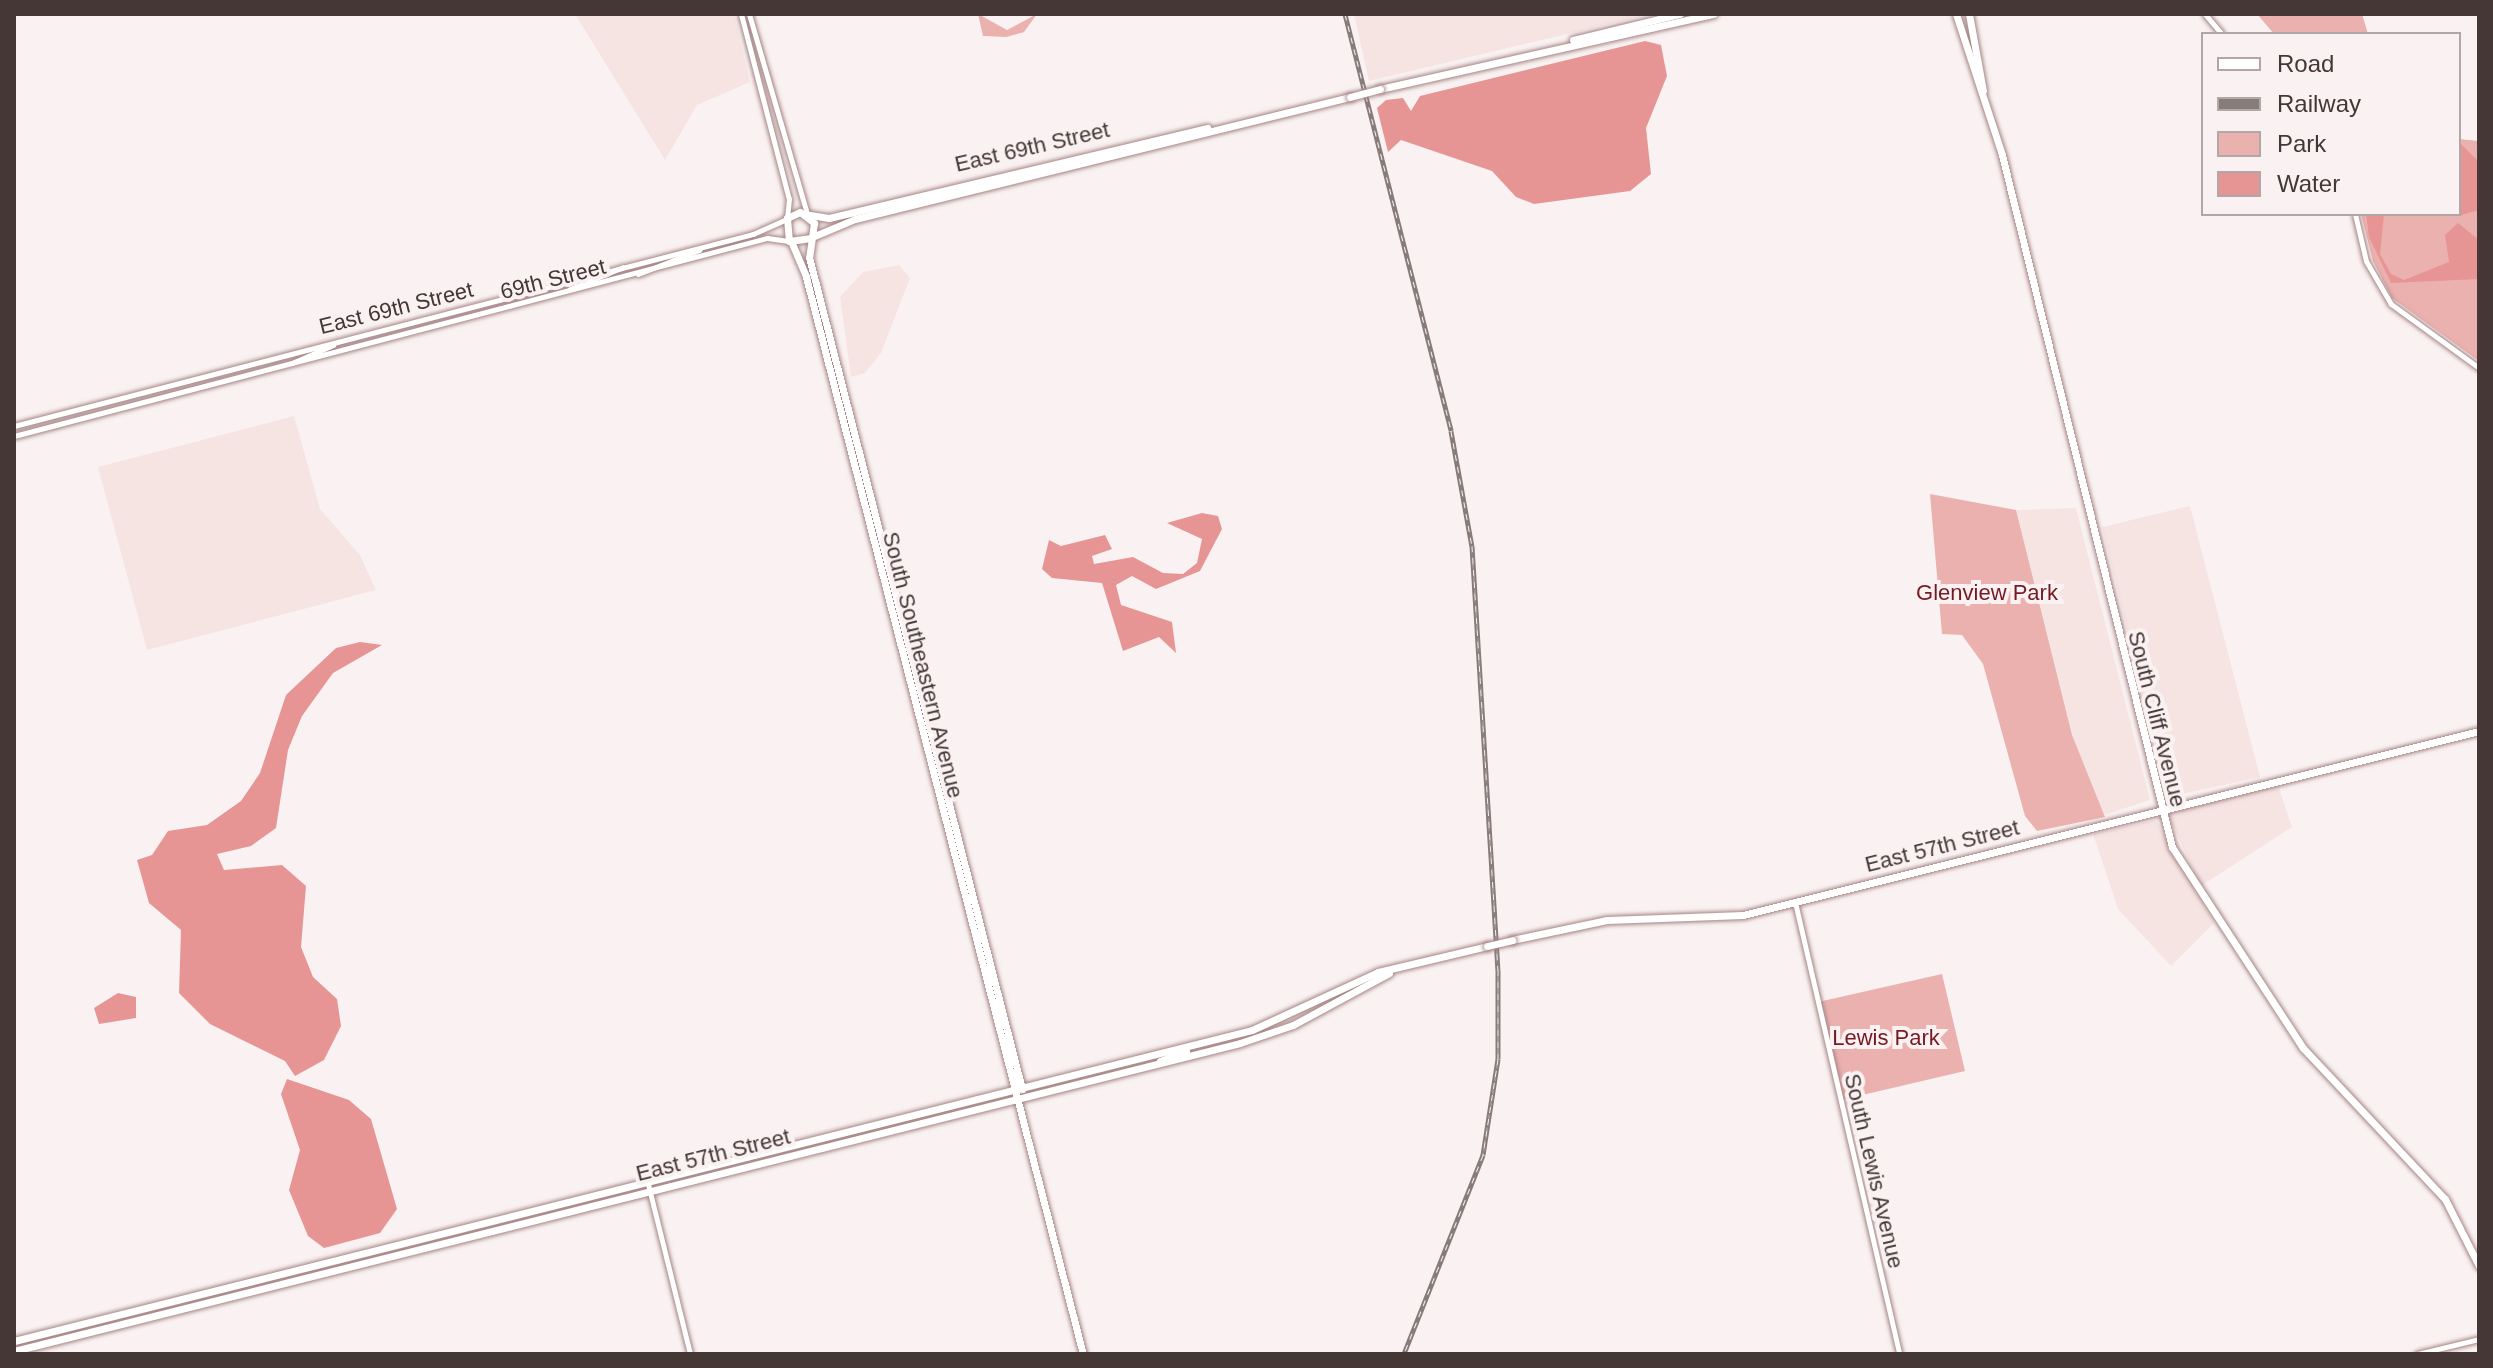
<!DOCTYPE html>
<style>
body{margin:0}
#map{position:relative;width:2493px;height:1368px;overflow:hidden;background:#faf2f2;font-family:Helvetica,sans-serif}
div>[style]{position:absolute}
.built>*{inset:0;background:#f6e4e3}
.green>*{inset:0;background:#ebb1af}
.water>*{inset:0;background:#e69594}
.roads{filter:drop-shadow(0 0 2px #a58483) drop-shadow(0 0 2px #a58483)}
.minor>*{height:5px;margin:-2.5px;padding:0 2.5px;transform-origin:2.5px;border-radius:2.5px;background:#fff}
.major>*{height:7px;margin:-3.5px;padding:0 3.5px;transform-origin:3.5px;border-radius:3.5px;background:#fff}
.rail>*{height:5px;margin-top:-2.5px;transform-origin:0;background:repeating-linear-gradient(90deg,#faf2f2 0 6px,#887c7b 0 12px);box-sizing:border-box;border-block:2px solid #887c7b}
.bridges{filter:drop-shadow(0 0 2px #a58483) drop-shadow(0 0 2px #a58483)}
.major-bridge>*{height:7px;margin:-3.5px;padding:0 3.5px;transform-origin:3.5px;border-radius:3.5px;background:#fff}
span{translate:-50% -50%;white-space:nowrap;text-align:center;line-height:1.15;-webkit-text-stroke:8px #faf2f2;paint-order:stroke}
.street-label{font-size:22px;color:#453736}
.park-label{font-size:22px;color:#761923}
.frame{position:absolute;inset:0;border:16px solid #453736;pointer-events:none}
.legend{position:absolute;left:2201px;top:32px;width:260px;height:184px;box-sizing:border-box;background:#faf2f2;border:2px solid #b2a7a7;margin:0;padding:10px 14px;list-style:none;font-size:24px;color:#453736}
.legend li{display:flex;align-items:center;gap:16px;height:40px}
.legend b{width:40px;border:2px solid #b2a7a7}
</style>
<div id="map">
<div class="built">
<div style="clip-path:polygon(575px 14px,734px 14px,750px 82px,697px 105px,665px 160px)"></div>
<div style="clip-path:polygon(1354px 14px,1651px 14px,1369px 81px)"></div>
<div style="clip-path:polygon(899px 265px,910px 278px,881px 353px,865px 373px,851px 377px,840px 297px,863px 272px)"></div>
<div style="clip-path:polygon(294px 416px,320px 509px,360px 555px,376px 590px,147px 650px,98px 467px)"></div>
<div style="clip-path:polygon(2190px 506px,2260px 777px,2168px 797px,2102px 527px)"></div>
<div style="clip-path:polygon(2076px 508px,2150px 800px,2104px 815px,2072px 736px,2016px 510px)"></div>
<div style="clip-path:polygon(2278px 785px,2292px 827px,2201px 886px,2166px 811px)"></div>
<div style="clip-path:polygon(2156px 820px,2214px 923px,2171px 966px,2118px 909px,2093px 834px)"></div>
</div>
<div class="green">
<div style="clip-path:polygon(978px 14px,1007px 30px,1037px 14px,1024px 32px,1006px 37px,983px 36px)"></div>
<div style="clip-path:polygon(2257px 14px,2362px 14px,2368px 34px,2274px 34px)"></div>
<div style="clip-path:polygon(2459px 139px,2479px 141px,2479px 361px,2392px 298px,2373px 261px,2361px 214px,2459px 214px)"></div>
<div style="clip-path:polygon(1930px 494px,2016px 510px,2072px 735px,2105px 817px,2037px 831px,2025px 816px,1983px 664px,1962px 635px,1942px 634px)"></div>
<div style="clip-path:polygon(1942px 974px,1965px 1071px,1841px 1100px,1818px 1002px)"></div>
</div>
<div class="water">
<div style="clip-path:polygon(1645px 41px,1661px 45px,1667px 76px,1646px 128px,1651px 174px,1630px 191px,1534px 204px,1516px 197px,1492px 171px,1401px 140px,1388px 152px,1377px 108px,1386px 100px,1403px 98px,1411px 111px,1420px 96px)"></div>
<div style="clip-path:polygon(2459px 142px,2479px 162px,2479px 210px,2458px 216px,2450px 216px,2459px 214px)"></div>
<div style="clip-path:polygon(2366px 214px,2384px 214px,2380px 254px,2391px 274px,2404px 280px,2449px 262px,2445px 235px,2458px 223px,2479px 240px,2479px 279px,2391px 283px,2369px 237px)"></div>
<div style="clip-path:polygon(1202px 513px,1218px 516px,1222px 529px,1200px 571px,1156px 589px,1132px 576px,1116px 585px,1121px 605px,1172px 622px,1176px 653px,1159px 637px,1123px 651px,1102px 583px,1052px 578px,1042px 569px,1049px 540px,1061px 546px,1105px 535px,1112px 549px,1092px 556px,1094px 564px,1133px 557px,1163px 573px,1183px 574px,1197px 563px,1202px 539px,1167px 523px)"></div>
<div style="clip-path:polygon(360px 642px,382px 645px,333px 673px,302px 716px,288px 750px,276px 828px,251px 846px,217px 854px,224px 870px,282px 865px,306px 886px,301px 947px,313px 977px,337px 999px,341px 1026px,324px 1060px,295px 1076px,285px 1061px,210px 1024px,179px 993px,181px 930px,149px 903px,137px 860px,152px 855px,168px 831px,207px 825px,241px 801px,260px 773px,286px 695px,336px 648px)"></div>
<div style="clip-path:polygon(118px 993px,136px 997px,136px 1018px,99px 1024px,94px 1008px)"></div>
<div style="clip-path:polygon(287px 1079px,349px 1100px,371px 1119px,397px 1209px,380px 1233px,324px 1248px,308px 1236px,289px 1190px,300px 1150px,281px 1094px)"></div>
</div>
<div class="roads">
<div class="minor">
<div style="left:741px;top:14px;width:191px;rotate:75.5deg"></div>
<div style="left:789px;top:199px;width:19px;rotate:96deg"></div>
<div style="left:749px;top:14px;width:208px;rotate:73.8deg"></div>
<div style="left:2205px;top:14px;width:26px;rotate:50deg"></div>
<div style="left:2355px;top:214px;width:48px;rotate:76.8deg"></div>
<div style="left:2366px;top:261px;width:50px;rotate:59.8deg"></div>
<div style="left:2391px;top:304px;width:109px;rotate:36deg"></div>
<div style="left:638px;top:274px;width:66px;rotate:-21.5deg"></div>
<div style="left:570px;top:289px;width:57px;rotate:-22.5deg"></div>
<div style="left:292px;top:363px;width:45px;rotate:-23.7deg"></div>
<div style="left:14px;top:426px;width:764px;rotate:-14.56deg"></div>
<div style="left:753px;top:234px;width:36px;rotate:-24deg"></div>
<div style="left:14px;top:436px;width:779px;rotate:-14.73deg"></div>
<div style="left:767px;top:238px;width:22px;rotate:8deg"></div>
<div style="left:1795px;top:902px;width:464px;rotate:77deg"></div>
<div style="left:647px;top:1180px;width:179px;rotate:76.1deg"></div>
<div style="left:2417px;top:1354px;width:64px;rotate:-13.6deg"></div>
</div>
<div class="major">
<div style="left:1956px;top:14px;width:148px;rotate:71.9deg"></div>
<div style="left:2002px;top:155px;width:713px;rotate:76.2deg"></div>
<div style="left:2172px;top:847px;width:240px;rotate:56.9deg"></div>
<div style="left:2303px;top:1048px;width:207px;rotate:46.8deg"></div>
<div style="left:2445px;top:1199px;width:75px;rotate:63.1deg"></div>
<div style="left:1969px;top:14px;width:78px;rotate:79.7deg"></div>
<div style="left:1573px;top:40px;width:110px;rotate:-13.7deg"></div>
<div style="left:1380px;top:89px;width:342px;rotate:-12.7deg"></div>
<div style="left:810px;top:215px;width:19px;rotate:9deg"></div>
<div style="left:829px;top:218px;width:389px;rotate:-13.4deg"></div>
<div style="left:812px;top:237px;width:47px;rotate:-22.7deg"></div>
<div style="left:855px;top:219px;width:510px;rotate:-13.85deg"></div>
<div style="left:811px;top:238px;width:22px;rotate:172deg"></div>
<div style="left:789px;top:241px;width:23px;rotate:-95deg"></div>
<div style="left:787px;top:218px;width:14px;rotate:-25deg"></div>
<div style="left:800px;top:212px;width:18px;rotate:38deg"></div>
<div style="left:814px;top:223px;width:34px;rotate:98deg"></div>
<div style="left:809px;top:257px;width:859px;rotate:75.64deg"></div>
<div style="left:791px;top:241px;width:39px;rotate:67deg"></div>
<div style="left:806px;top:277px;width:1112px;rotate:75.58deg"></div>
<div style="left:1512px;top:940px;width:97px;rotate:-11.9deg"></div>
<div style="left:1607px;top:920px;width:136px;rotate:-2.1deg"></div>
<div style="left:1743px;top:915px;width:759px;rotate:-14.04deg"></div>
<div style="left:1160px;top:1061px;width:28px;rotate:-21deg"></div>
<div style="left:14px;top:1341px;width:1276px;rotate:-14.1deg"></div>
<div style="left:1252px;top:1030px;width:139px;rotate:-24.7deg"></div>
<div style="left:1378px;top:972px;width:112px;rotate:-13.4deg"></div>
<div style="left:14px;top:1351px;width:1264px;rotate:-14.1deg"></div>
<div style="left:1240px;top:1043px;width:56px;rotate:-18.8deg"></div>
<div style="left:1293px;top:1025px;width:109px;rotate:-28.4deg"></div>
</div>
</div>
<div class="rail">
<div style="left:1345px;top:14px;width:430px;rotate:75.7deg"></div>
<div style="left:1451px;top:431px;width:117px;rotate:79.7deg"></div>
<div style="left:1472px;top:546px;width:425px;rotate:86.5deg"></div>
<div style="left:1498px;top:970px;width:89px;rotate:90deg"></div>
<div style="left:1498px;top:1059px;width:97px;rotate:98.9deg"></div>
<div style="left:1483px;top:1155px;width:214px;rotate:111.7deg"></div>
</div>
<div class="bridges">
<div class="major-bridge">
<div style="left:1350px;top:97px;width:31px;rotate:-15deg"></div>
<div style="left:1487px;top:946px;width:26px;rotate:-13deg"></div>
</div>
</div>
<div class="street-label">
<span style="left:1032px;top:147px;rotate:-13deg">East 69th Street</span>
<span style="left:553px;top:279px;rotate:-14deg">69th Street</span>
<span style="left:396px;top:308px;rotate:-14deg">East 69th Street</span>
<span style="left:923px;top:665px;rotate:76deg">South Southeastern Avenue</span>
<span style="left:2157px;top:719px;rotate:76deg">South Cliff Avenue</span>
<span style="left:1942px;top:846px;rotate:-14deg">East 57th Street</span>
<span style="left:713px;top:1155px;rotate:-14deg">East 57th Street</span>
<span style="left:1874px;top:1171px;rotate:77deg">South Lewis Avenue</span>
</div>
<div class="park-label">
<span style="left:1987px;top:593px">Glenview Park</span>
<span style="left:1886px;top:1038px">Lewis Park</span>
</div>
<div class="frame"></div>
<ul class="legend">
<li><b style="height:10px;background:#fff"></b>Road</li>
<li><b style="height:10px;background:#887c7b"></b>Railway</li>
<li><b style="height:22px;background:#ebb1af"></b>Park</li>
<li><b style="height:22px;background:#e69594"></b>Water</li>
</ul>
</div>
